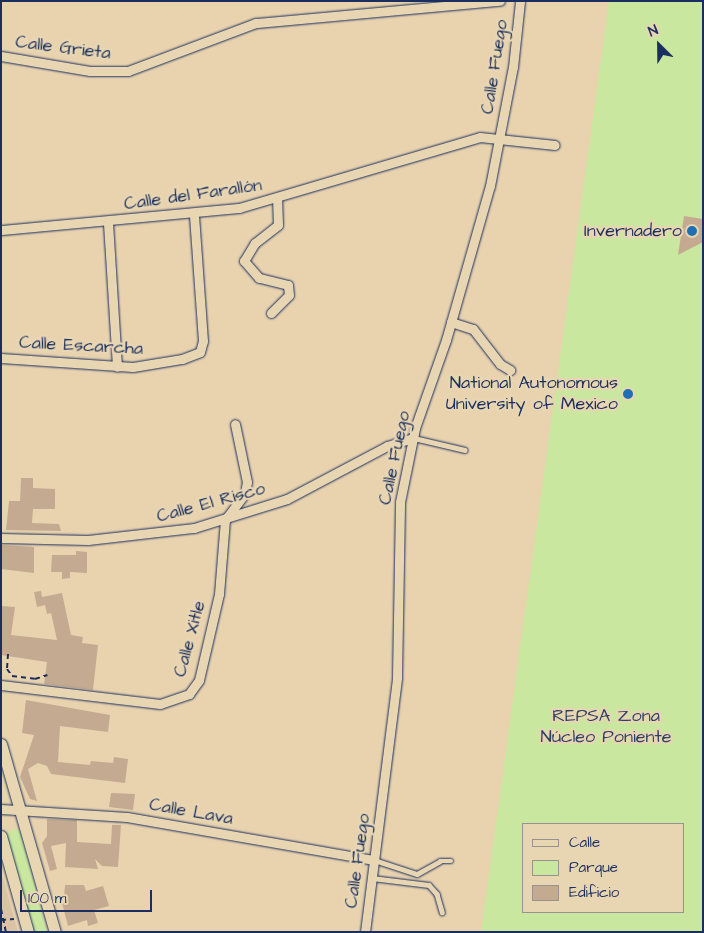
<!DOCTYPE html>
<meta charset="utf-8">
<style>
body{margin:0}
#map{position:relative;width:704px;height:933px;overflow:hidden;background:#e9d3af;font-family:"Architects Daughter",sans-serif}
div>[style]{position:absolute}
.built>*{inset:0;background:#dac4a5}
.green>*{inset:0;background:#c9e79e}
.building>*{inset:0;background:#c4aa91}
.path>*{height:2px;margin-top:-1px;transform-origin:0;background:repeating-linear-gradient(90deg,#1b2f5e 0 5px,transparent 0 9px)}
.roads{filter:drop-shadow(0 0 1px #1b2f5e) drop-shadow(0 0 1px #1b2f5e)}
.service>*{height:4.5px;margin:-2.25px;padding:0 2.25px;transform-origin:2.25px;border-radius:2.25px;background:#e8d6b3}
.minor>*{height:9px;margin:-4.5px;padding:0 4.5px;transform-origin:4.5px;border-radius:4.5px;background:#e8d6b3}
.secondary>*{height:11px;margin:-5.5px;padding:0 5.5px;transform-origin:5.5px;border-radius:5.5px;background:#e8d6b3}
.dots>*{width:14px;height:14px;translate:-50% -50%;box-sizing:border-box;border:2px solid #e8d6b3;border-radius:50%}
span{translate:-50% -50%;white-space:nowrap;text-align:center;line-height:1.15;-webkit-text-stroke:4.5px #e8d6b3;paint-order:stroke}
.street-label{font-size:18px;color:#1b2f5e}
.poi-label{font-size:18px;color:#1b2f5e}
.right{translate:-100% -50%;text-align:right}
.park-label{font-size:18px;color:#2c4164}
.frame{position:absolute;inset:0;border:2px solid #1b2f5e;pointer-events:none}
.legend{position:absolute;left:522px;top:823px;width:162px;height:90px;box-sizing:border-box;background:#e8d6b3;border:1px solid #969391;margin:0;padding:6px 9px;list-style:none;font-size:15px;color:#1b2f5e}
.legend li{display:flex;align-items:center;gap:10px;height:25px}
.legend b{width:25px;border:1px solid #969391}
.north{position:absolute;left:634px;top:20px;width:50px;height:50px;-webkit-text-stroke:4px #e8d6b3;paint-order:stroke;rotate:337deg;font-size:14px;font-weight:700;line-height:20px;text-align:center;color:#1b2f5e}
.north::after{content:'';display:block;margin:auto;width:18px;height:22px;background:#1b2f5e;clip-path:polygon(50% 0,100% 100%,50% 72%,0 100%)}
.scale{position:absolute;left:20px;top:890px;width:132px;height:22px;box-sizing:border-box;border:2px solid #1b2f5e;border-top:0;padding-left:6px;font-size:15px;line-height:18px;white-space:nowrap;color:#1b2f5e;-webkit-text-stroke:4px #e8d6b3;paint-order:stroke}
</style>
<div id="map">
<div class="built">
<div style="clip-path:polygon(1px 872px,4px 881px,18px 932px,1px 932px)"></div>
</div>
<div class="green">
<div style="clip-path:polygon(evenodd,609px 1px,703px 1px,703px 932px,481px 932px,609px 1px,523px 824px,683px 824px,683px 912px,523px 912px,523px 824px)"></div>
<div style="clip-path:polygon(12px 829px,20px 830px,47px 932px,33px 932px,6px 836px)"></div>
</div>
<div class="building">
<div style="clip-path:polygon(684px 216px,703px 219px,703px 242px,678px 255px)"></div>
<div style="clip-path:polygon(21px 478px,33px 478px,33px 488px,55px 489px,55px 509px,33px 509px,32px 523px,59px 524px,61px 531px,6px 530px,9px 501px,20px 501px)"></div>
<div style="clip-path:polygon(1px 545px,34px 547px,34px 573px,1px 569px)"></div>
<div style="clip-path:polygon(76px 551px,87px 552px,87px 573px,70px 572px,70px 578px,62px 579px,62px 572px,51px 572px,52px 555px,76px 555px)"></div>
<div style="clip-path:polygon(41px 591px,42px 597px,62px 593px,71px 635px,83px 637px,82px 643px,98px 645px,93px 690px,44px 684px,47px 662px,1px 655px,1px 606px,15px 607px,11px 635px,57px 640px,51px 613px,47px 614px,45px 605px,37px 607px,34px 592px)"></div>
<div style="clip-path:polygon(26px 700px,110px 715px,108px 732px,60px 726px,58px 762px,90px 765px,91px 761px,113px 763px,114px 757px,128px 759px,125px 783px,51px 774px,47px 766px,38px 763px,28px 769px,37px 801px,30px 799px,20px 777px,34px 735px,22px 733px)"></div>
<div style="clip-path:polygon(111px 793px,135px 794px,133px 810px,109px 807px)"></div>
<div style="clip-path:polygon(47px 819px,77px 820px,77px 842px,111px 844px,112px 825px,121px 825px,118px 867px,102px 866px,95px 859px,98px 869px,65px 867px,66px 843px,51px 846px,57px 869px,50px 871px,42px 843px,47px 836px)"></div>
<div style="clip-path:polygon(65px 885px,84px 885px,86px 891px,103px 886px,109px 906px,94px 910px,98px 923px,88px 926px,87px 920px,68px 926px,61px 899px,64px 898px)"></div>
</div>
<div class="path">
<div style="left:8px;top:654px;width:15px;rotate:94deg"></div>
<div style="left:7px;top:669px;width:9px;rotate:54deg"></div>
<div style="left:12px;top:676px;width:23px;rotate:7deg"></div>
<div style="left:35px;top:679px;width:13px;rotate:-18deg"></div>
<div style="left:1px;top:881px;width:7px;rotate:90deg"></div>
<div style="left:1px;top:909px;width:24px;rotate:78deg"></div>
<div style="left:1px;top:920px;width:13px;rotate:-4deg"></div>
</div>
<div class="roads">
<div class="service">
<div style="left:414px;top:438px;width:52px;rotate:13.2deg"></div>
<div style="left:374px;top:860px;width:45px;rotate:18deg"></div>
<div style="left:417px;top:874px;width:26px;rotate:-29deg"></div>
<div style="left:440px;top:861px;width:11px"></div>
<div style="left:372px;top:878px;width:57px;rotate:7deg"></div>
<div style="left:429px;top:885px;width:12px;rotate:48deg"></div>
<div style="left:437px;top:894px;width:19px;rotate:74deg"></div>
</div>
<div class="minor">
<div style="left:1px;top:56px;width:90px;rotate:9.6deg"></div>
<div style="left:90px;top:71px;width:38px"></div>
<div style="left:128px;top:71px;width:137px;rotate:-20.6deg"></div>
<div style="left:256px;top:23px;width:245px;rotate:-5.2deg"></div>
<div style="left:108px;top:223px;width:144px;rotate:86.4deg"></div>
<div style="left:1px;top:230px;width:239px;rotate:-5.3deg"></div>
<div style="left:239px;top:208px;width:251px;rotate:-16.4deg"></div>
<div style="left:480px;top:137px;width:75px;rotate:6.1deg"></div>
<div style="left:271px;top:313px;width:25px;rotate:-45deg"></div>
<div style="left:289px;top:295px;width:10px;rotate:-96deg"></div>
<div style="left:288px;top:285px;width:30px;rotate:-166deg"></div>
<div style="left:259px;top:278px;width:23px;rotate:-131deg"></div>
<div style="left:244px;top:261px;width:21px;rotate:-59deg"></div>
<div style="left:255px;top:243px;width:29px;rotate:-38deg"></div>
<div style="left:278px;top:225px;width:25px;rotate:-92deg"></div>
<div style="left:451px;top:322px;width:23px;rotate:18deg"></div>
<div style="left:473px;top:329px;width:44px;rotate:52.4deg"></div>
<div style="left:500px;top:364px;width:12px;rotate:31deg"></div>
<div style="left:1px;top:358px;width:132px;rotate:3.9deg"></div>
<div style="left:133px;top:367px;width:50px;rotate:-9.3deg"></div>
<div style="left:182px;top:359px;width:19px;rotate:-21deg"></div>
<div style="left:200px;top:352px;width:11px;rotate:-75deg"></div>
<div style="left:203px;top:341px;width:126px;rotate:-94.1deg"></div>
<div style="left:1px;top:538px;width:87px;rotate:1.3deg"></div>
<div style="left:88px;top:540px;width:107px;rotate:-6.5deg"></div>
<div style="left:194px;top:528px;width:97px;rotate:-17.3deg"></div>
<div style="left:287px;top:499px;width:113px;rotate:-27.9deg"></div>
<div style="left:387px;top:446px;width:28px;rotate:-17deg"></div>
<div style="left:1px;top:685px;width:160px;rotate:6.8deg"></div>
<div style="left:160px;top:704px;width:31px;rotate:-19deg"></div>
<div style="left:189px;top:694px;width:17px;rotate:-54deg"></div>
<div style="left:199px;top:680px;width:88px;rotate:-76.9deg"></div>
<div style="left:219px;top:594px;width:74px;rotate:-85.4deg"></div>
<div style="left:225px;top:520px;width:34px;rotate:-53deg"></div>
<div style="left:245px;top:493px;width:11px;rotate:-80deg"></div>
<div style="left:247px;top:482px;width:59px;rotate:-101.7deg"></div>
<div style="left:1px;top:809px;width:126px;rotate:3.6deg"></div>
<div style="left:127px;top:817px;width:251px;rotate:9.9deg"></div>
<div style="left:365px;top:932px;width:257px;rotate:-82.8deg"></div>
<div style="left:397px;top:677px;width:175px;rotate:-89deg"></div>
<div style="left:400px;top:502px;width:76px;rotate:-78.5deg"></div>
<div style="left:415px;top:428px;width:93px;rotate:-70.6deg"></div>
<div style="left:446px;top:340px;width:160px;rotate:-74.1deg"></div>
<div style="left:490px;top:186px;width:121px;rotate:-79.1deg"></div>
<div style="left:513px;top:67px;width:66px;rotate:-83.9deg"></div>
</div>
<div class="secondary">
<div style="left:1px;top:744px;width:196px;rotate:74deg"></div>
<div style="left:1px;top:836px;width:100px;rotate:74.3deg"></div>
</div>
</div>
<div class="dots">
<div style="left:692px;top:231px;background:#1f6fb2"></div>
<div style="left:628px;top:394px;background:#1f6fb2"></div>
</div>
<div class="street-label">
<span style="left:63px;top:48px;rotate:7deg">Calle Grieta</span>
<span style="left:495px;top:67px;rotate:-81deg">Calle Fuego</span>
<span style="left:193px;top:195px;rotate:-8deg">Calle del Farallón</span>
<span style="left:81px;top:346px;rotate:3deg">Calle Escarcha</span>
<span style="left:395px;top:458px;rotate:-78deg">Calle Fuego</span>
<span style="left:211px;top:503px;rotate:-15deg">Calle El Risco</span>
<span style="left:190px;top:639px;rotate:-75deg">Calle Xitle</span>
<span style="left:191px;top:812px;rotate:10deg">Calle Lava</span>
<span style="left:358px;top:861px;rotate:-82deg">Calle Fuego</span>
</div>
<div class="poi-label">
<span class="right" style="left:682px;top:231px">Invernadero</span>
<span class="right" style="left:618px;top:394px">National Autonomous<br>University of Mexico</span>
</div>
<div class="park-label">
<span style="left:606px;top:727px">REPSA Zona<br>Núcleo Poniente</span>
</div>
<div class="frame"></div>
<ul class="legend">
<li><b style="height:6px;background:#e8d6b3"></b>Calle</li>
<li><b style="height:14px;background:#c9e79e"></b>Parque</li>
<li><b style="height:14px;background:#c4aa91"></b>Edificio</li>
</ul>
<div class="north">N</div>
<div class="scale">100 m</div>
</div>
